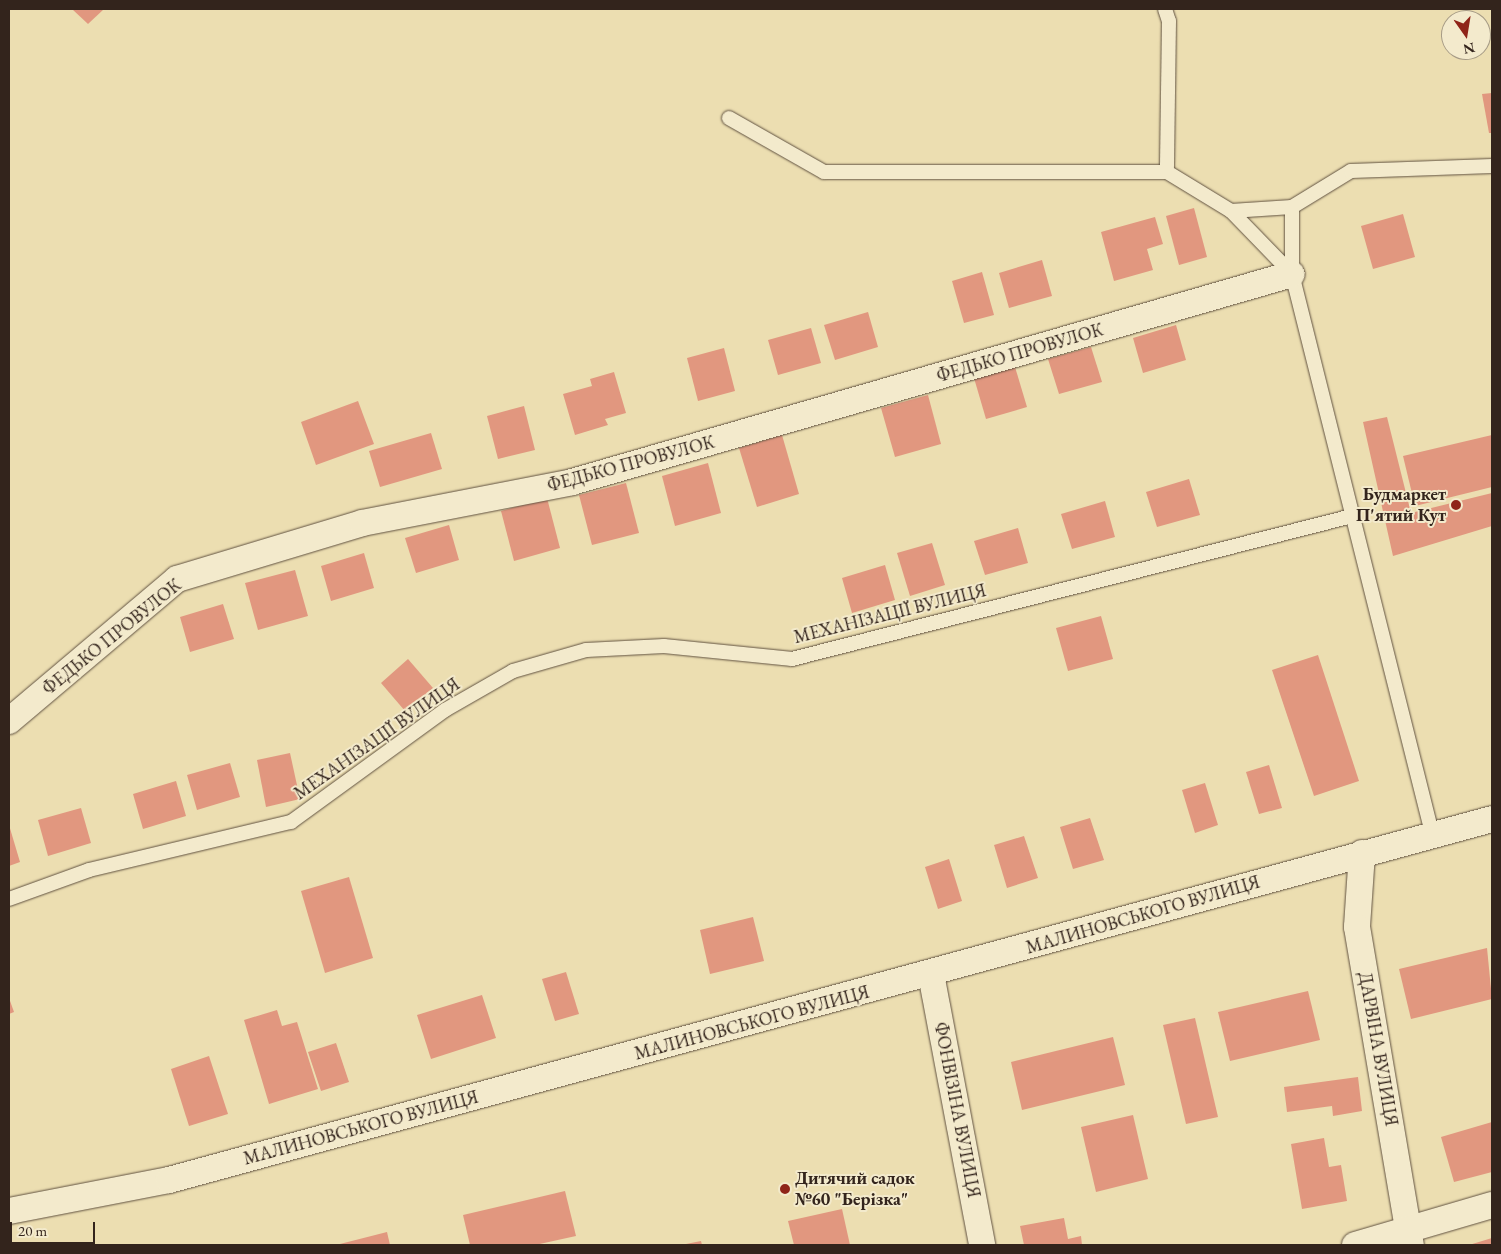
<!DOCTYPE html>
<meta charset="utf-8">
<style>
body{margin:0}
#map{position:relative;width:1501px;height:1254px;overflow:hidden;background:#ecdeb1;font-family:"EB Garamond",serif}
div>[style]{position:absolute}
.building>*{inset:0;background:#e1977f}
.roads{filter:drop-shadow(0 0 1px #615241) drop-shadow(0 0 1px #615241)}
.lane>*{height:14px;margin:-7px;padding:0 7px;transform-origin:7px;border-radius:7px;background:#f3eacc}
.street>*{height:26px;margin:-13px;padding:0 13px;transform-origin:13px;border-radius:13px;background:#f3eacc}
.dots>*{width:14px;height:14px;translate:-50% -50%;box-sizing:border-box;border:2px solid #f3eacc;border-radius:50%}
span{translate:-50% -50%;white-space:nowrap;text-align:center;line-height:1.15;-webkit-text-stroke:4px #f3eacc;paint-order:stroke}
.street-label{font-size:18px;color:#33241c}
.poi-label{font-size:18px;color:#33241c;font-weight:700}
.right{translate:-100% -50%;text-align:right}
.left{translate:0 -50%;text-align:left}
.frame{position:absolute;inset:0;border:10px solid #33241c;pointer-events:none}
.north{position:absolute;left:1441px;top:10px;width:50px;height:50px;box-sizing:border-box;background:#f3eacc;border:1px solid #a69b86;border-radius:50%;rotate:167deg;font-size:14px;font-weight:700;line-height:20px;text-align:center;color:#33241c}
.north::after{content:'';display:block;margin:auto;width:18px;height:22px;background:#8f2418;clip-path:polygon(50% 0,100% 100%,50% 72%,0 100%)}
.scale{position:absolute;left:10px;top:1222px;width:85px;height:22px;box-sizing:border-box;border:2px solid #33241c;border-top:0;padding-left:6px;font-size:15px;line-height:18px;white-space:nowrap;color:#33241c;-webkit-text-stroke:4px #f3eacc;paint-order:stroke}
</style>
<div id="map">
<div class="building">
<div style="clip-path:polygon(72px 9px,104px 9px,88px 24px)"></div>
<div style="clip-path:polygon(1492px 93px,1492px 133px,1489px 133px,1482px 94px)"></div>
<div style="clip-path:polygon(1194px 208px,1207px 257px,1179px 265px,1166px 216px)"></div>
<div style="clip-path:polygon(1403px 214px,1415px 257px,1373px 269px,1361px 226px)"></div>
<div style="clip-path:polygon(1155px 217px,1163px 244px,1147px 249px,1153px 270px,1114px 281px,1101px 232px)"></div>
<div style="clip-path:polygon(1042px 260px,1052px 296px,1009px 308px,999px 273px)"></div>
<div style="clip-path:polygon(982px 272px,994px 315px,964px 323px,952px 281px)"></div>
<div style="clip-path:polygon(868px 312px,878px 347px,835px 360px,824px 325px)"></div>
<div style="clip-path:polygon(1176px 325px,1186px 360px,1143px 373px,1133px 338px)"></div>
<div style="clip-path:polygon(811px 328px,821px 363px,778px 375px,768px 340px)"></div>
<div style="clip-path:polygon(1091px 347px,1102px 382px,1059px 394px,1048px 359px)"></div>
<div style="clip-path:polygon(724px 348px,735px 391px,698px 401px,687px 358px)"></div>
<div style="clip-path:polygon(1015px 367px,1027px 407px,986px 419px,974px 378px)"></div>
<div style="clip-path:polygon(614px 372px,626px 413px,605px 419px,608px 425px,575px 435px,563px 394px,592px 386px,590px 379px)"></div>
<div style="clip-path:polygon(928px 395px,941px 444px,895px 457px,881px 408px)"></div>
<div style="clip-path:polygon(358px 401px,374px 444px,316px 465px,301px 422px)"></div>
<div style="clip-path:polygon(524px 406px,535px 450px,498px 459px,487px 416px)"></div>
<div style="clip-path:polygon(1387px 417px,1411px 513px,1492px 493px,1492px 526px,1393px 556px,1363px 422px)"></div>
<div style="clip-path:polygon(431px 433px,442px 469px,380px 487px,369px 451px)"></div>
<div style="clip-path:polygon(782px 435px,799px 494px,757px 507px,739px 448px)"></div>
<div style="clip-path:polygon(1492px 435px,1492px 487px,1415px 506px,1403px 456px)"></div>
<div style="clip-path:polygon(708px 463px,721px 513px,675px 526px,662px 476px)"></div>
<div style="clip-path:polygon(1189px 479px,1200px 515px,1157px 527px,1146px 492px)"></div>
<div style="clip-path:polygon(626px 483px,639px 533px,592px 545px,579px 495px)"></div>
<div style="clip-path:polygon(547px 498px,560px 548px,514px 561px,501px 511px)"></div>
<div style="clip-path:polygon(1105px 501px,1115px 537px,1072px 549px,1061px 514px)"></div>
<div style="clip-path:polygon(449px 525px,459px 560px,416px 573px,405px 538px)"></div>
<div style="clip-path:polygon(1018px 528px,1028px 563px,985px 575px,974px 541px)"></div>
<div style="clip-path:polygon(932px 543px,945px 585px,910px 596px,897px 553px)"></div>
<div style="clip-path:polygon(364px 553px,374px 588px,331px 601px,321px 566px)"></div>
<div style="clip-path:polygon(885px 565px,895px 600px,852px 613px,842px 578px)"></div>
<div style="clip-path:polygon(295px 570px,308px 616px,258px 630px,245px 583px)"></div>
<div style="clip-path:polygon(223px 604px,234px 639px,190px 652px,180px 617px)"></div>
<div style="clip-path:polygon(1101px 616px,1113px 659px,1068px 671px,1056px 628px)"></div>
<div style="clip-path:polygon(1318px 655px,1359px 781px,1314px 796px,1272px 670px)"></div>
<div style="clip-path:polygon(408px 659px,433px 688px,405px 711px,381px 683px)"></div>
<div style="clip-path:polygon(290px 753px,300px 799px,266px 807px,257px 760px)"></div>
<div style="clip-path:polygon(230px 763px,240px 797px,197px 810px,187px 775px)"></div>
<div style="clip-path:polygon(1269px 765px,1282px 808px,1259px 814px,1246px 772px)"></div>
<div style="clip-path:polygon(176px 781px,186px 816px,143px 829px,133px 794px)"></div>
<div style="clip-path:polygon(1205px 783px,1218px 825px,1195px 833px,1182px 790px)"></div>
<div style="clip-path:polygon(81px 808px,91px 843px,48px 856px,38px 820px)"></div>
<div style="clip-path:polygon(1090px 818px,1104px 860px,1073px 869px,1060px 827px)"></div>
<div style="clip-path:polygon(9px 825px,20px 862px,9px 866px)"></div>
<div style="clip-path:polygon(1024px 836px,1038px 878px,1007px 888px,994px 845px)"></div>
<div style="clip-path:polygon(949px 859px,962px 901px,938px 909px,925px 867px)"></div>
<div style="clip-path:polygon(349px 877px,373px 958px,325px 973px,301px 891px)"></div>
<div style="clip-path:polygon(753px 917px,764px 961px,710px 974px,700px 930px)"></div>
<div style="clip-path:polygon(1487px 948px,1492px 999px,1411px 1019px,1399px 969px)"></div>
<div style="clip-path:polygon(566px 972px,579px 1014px,555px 1021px,542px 979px)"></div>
<div style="clip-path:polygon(1308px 991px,1320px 1040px,1230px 1061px,1218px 1012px)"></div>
<div style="clip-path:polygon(482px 995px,496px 1038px,431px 1059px,417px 1015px)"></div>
<div style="clip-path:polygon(9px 998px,14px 1012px,9px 1014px)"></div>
<div style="clip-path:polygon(277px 1010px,282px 1026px,297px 1022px,318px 1089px,269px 1104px,244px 1020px)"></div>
<div style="clip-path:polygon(1195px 1018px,1218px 1117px,1186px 1124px,1163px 1025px)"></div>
<div style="clip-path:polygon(1113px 1037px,1125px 1085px,1022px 1110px,1011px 1062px)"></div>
<div style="clip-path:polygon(336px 1043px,349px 1082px,321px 1091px,308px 1052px)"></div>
<div style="clip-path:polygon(209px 1056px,228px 1114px,189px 1126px,171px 1069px)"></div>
<div style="clip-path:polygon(1358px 1077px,1362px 1111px,1333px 1116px,1332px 1106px,1287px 1112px,1284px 1087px)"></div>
<div style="clip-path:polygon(1133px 1115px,1148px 1179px,1096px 1192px,1081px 1127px)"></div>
<div style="clip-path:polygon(1492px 1122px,1492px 1172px,1454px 1182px,1441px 1137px)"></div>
<div style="clip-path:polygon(1324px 1138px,1329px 1167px,1341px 1165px,1347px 1201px,1302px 1209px,1291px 1144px)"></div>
<div style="clip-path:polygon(565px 1191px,576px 1236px,535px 1245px,470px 1245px,463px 1215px)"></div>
<div style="clip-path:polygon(842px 1209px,850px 1245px,794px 1245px,788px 1221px)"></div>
<div style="clip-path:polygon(1064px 1218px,1068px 1239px,1081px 1236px,1082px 1245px,1024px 1245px,1020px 1226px)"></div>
<div style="clip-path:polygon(387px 1232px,390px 1245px,336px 1245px)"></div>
<div style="clip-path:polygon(1492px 1238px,1492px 1245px,1469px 1245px)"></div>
<div style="clip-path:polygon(701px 1241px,702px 1245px,686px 1245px,686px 1244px)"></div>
</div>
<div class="roads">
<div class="lane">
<div style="left:1165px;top:9px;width:13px;rotate:72deg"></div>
<div style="left:1169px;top:21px;width:151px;rotate:90.8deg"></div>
<div style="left:729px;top:118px;width:109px;rotate:29.6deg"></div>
<div style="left:824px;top:172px;width:343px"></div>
<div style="left:1167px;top:172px;width:75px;rotate:31.4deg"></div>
<div style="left:1231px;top:211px;width:88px;rotate:45.9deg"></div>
<div style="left:1231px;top:211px;width:61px;rotate:-3.8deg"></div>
<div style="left:1432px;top:833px;width:576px;rotate:-104.06deg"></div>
<div style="left:1292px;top:274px;width:67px;rotate:-90deg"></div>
<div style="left:1292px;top:207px;width:69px;rotate:-31.4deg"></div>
<div style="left:1351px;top:171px;width:141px;rotate:-2deg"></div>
<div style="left:9px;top:899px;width:85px;rotate:-19.9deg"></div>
<div style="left:89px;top:870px;width:208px;rotate:-13.4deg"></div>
<div style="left:291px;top:822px;width:190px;rotate:-36deg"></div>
<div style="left:445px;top:710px;width:78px;rotate:-29.8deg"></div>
<div style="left:513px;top:671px;width:76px;rotate:-16deg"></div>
<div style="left:586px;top:650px;width:78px;rotate:-2.9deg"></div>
<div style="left:664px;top:646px;width:129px;rotate:5.8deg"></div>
<div style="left:792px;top:659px;width:578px;rotate:-14.32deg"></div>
</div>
<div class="street">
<div style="left:9px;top:721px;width:220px;rotate:-40.2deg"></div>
<div style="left:177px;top:579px;width:193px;rotate:-16.8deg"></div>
<div style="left:362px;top:523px;width:214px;rotate:-11deg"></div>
<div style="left:572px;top:482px;width:749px;rotate:-16.11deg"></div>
<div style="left:1362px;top:853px;width:74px;rotate:93.9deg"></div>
<div style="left:1357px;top:927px;width:323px;rotate:80.4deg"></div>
<div style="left:931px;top:974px;width:276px;rotate:79.3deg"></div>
<div style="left:9px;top:1211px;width:163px;rotate:-11deg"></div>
<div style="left:169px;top:1180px;width:1371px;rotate:-15.26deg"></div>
<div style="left:1355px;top:1245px;width:143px;rotate:-16.3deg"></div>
</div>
</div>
<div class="dots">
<div style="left:1456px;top:505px;background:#8f2418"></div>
<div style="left:785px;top:1189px;background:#8f2418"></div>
</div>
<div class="street-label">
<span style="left:1020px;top:353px;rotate:-16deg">ФЕДЬКО ПРОВУЛОК</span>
<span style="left:631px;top:464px;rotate:-15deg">ФЕДЬКО ПРОВУЛОК</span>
<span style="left:890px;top:614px;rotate:-14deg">МЕХАНІЗАЦІЇ ВУЛИЦЯ</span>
<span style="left:112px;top:637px;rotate:-39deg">ФЕДЬКО ПРОВУЛОК</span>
<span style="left:377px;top:739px;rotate:-35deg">МЕХАНІЗАЦІЇ ВУЛИЦЯ</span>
<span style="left:1143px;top:915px;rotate:-16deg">МАЛИНОВСЬКОГО ВУЛИЦЯ</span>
<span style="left:752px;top:1023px;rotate:-15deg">МАЛИНОВСЬКОГО ВУЛИЦЯ</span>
<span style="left:1378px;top:1049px;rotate:80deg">ДАРВІНА ВУЛИЦЯ</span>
<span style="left:957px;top:1110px;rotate:79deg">ФОНВІЗІНА ВУЛИЦЯ</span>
<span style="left:361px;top:1128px;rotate:-15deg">МАЛИНОВСЬКОГО ВУЛИЦЯ</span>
</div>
<div class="poi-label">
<span class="right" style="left:1446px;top:505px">Будмаркет<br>П'ятий Кут</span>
<span class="left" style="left:795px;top:1189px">Дитячий садок<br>№60 "Берізка"</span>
</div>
<div class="frame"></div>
<div class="north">N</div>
<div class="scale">20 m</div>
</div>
